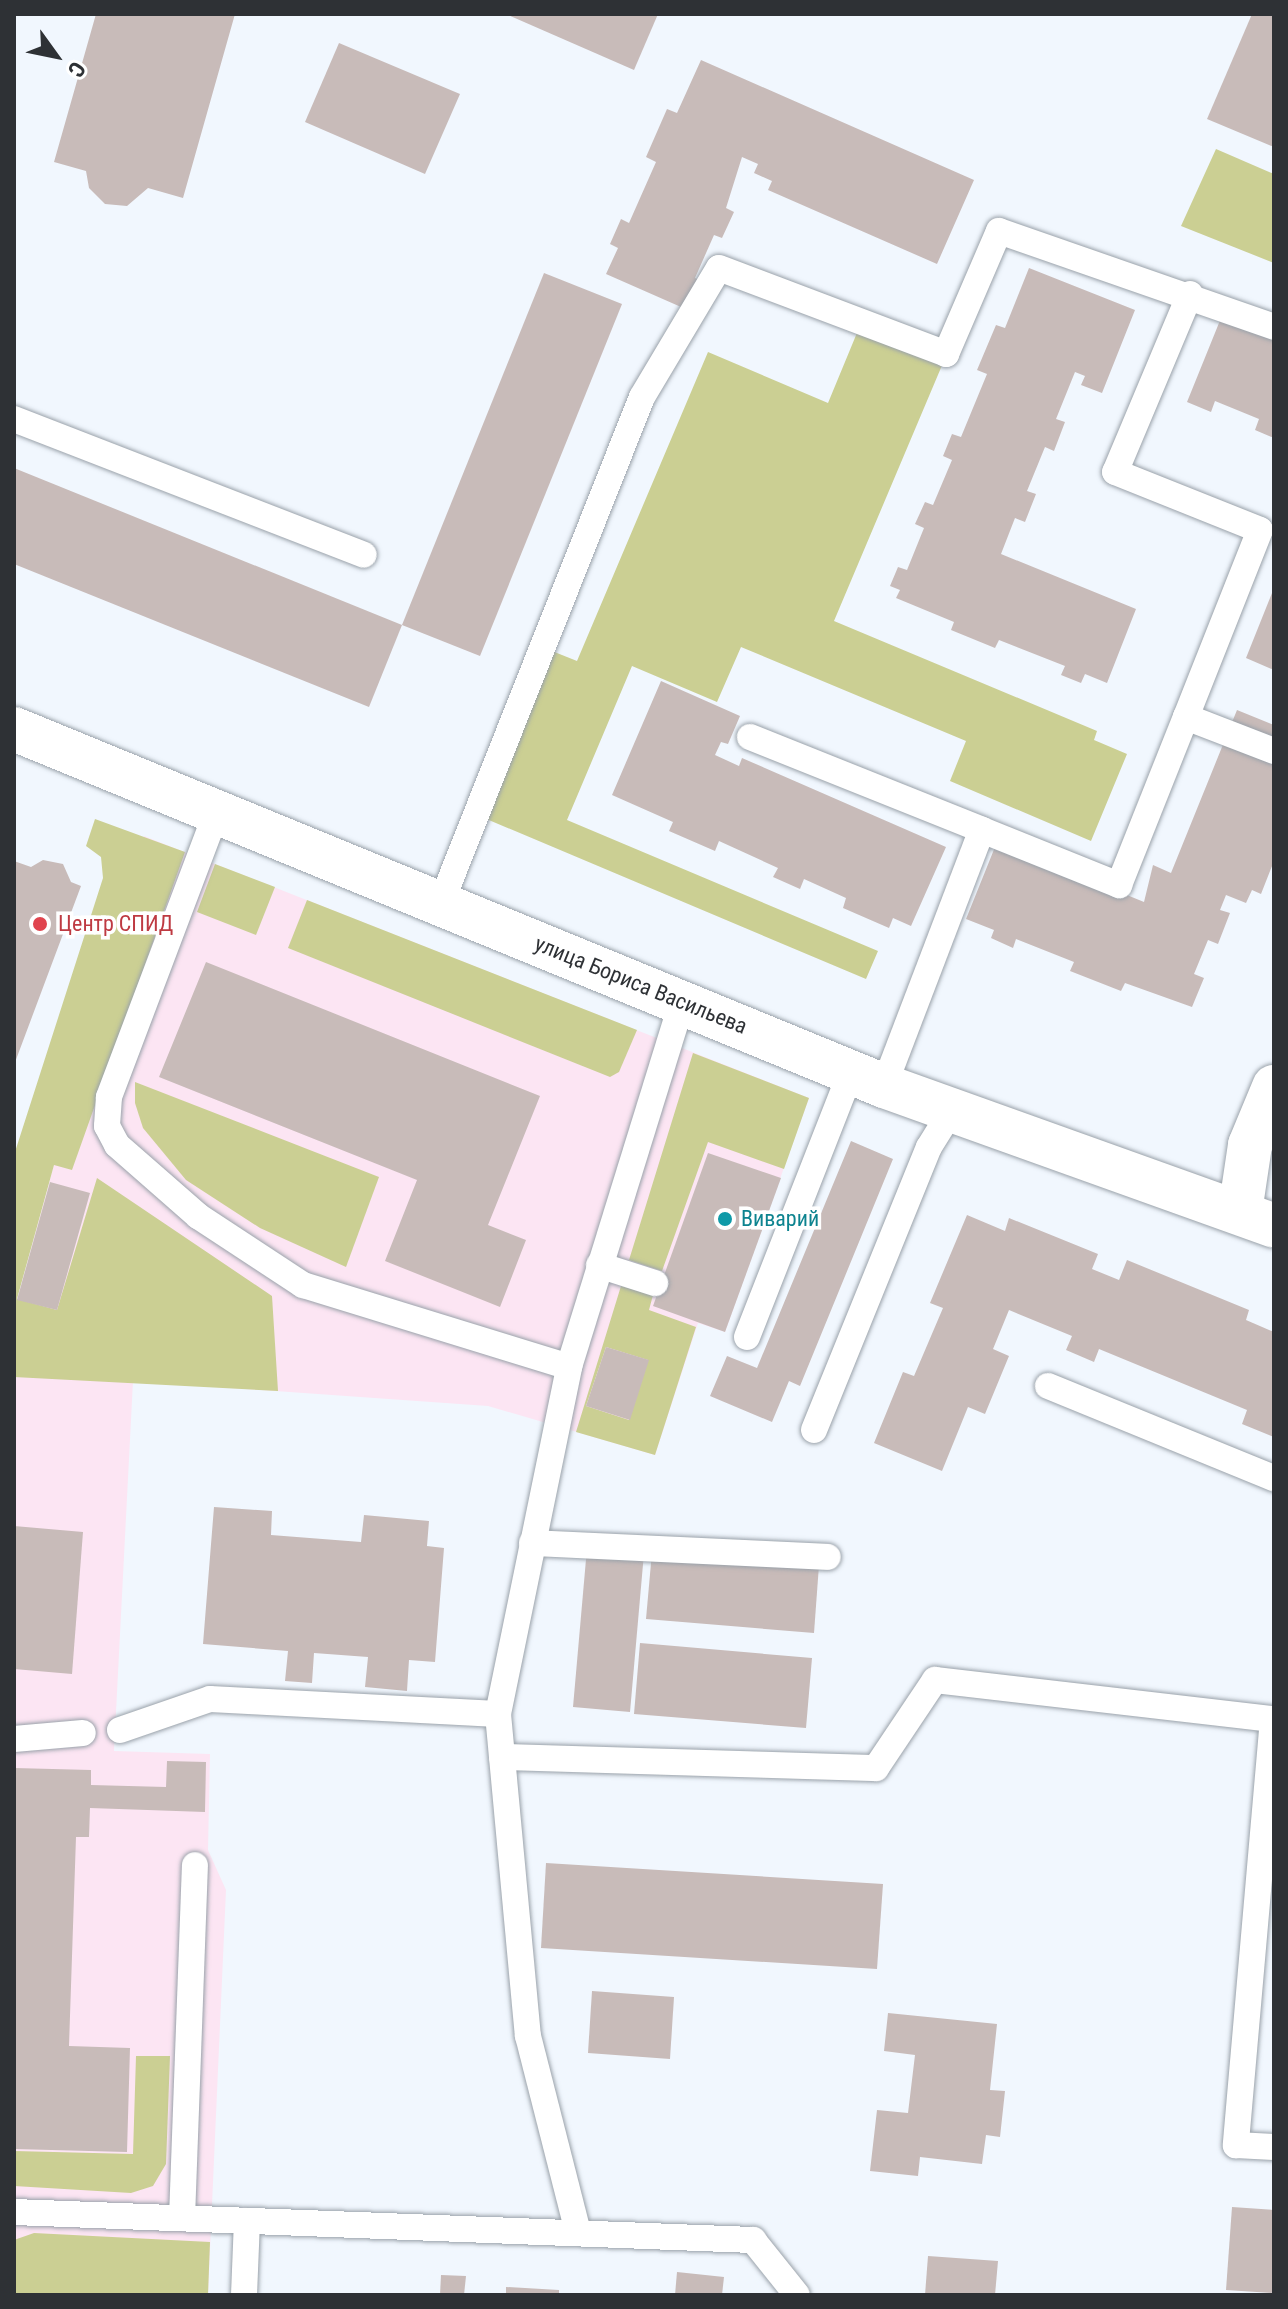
<!DOCTYPE html>
<meta charset="utf-8">
<style>
body{margin:0}
#map{position:relative;width:1288px;height:2309px;overflow:hidden;background:#f1f7fe;font-family:"Roboto Condensed",sans-serif}
div>[style]{position:absolute}
.medical>*{inset:0;background:#fce5f3}
.green>*{inset:0;background:#cbcf93}
.building>*{inset:0;background:#c8bbb9}
.roads{filter:drop-shadow(0 0 2px #9aa2aa) drop-shadow(0 0 2px #9aa2aa)}
.service>*{height:26px;margin:-13px;padding:0 13px;transform-origin:13px;border-radius:13px;background:#fff}
.minor>*{height:44px;margin:-22px;padding:0 22px;transform-origin:22px;border-radius:22px;background:#fff}
.tertiary>*{height:44px;margin:-22px;padding:0 22px;transform-origin:22px;border-radius:22px;background:#fff}
.dots>*{width:22px;height:22px;translate:-50% -50%;box-sizing:border-box;border:4px solid #fff;border-radius:50%}
span{translate:-50% -50%;white-space:nowrap;text-align:center;line-height:1.15;-webkit-text-stroke:7px #fff;paint-order:stroke}
.health-label{font-size:22px;color:#be3a42}
.left{translate:0 -50%;text-align:left}
.street-label{font-size:22px;color:#2e3135}
.culture-label{font-size:22px;color:#0d838f}
.frame{position:absolute;inset:0;border:16px solid #2e3135;pointer-events:none}
.north{position:absolute;left:16px;top:16px;width:80px;height:80px;-webkit-text-stroke:6px #fff;paint-order:stroke;rotate:123deg;font-size:22px;font-weight:700;line-height:32px;text-align:center;color:#2e3135}
.north::after{content:'';display:block;margin:auto;width:28px;height:36px;background:#2e3135;clip-path:polygon(50% 0,100% 100%,50% 72%,0 100%)}
</style>
<div id="map">
<div class="medical">
<div style="clip-path:polygon(144px 836px,809px 1098px,725px 1332px,698px 1323px,655px 1455px,488px 1406px,133px 1381px,114px 1751px,210px 1754px,208px 1850px,226px 1890px,208px 2295px,14px 2295px,14px 1377px,55px 1377px,56px 1310px,17px 1300px)"></div>
</div>
<div class="green">
<div style="clip-path:polygon(1216px 149px,1274px 174px,1274px 263px,1181px 226px)"></div>
<div style="clip-path:polygon(859px 328px,943px 363px,834px 621px,1097px 731px,1094px 740px,1127px 754px,1091px 841px,950px 781px,966px 741px,741px 647px,717px 702px,632px 666px,567px 820px,878px 951px,866px 979px,477px 815px,547px 649px,577px 661px,708px 352px,828px 403px)"></div>
<div style="clip-path:polygon(95px 819px,185px 852px,72px 1170px,54px 1165px,17px 1299px,57px 1310px,97px 1178px,272px 1296px,278px 1391px,14px 1377px,14px 1155px,103px 878px,101px 857px,86px 846px)"></div>
<div style="clip-path:polygon(215px 864px,275px 887px,256px 935px,197px 912px)"></div>
<div style="clip-path:polygon(307px 900px,637px 1030px,619px 1072px,610px 1077px,288px 948px)"></div>
<div style="clip-path:polygon(693px 1053px,809px 1098px,784px 1169px,708px 1142px,662px 1271px,629px 1260px)"></div>
<div style="clip-path:polygon(135px 1082px,379px 1177px,346px 1267px,260px 1228px,186px 1180px,143px 1128px,135px 1103px)"></div>
<div style="clip-path:polygon(evenodd,621px 1286px,653px 1295px,649px 1310px,696px 1327px,655px 1455px,576px 1432px,621px 1286px,606px 1347px,648px 1360px,629px 1420px,586px 1406px,606px 1347px)"></div>
<div style="clip-path:polygon(136px 2056px,170px 2056px,166px 2164px,153px 2186px,131px 2193px,14px 2186px,14px 2151px,133px 2154px)"></div>
<div style="clip-path:polygon(34px 2233px,210px 2242px,208px 2295px,14px 2295px,14px 2240px)"></div>
</div>
<div class="building">
<div style="clip-path:polygon(96px 14px,235px 14px,183px 198px,148px 188px,127px 206px,105px 204px,89px 188px,86px 171px,54px 162px)"></div>
<div style="clip-path:polygon(506px 14px,658px 14px,634px 70px)"></div>
<div style="clip-path:polygon(1252px 14px,1274px 14px,1274px 147px,1207px 119px)"></div>
<div style="clip-path:polygon(339px 43px,460px 94px,425px 174px,305px 122px)"></div>
<div style="clip-path:polygon(701px 60px,974px 180px,937px 264px,768px 190px,772px 181px,754px 173px,758px 164px,742px 157px,726px 208px,734px 212px,722px 238px,714px 235px,695px 278px,702px 281px,692px 305px,684px 302px,681px 307px,606px 274px,618px 248px,610px 244px,621px 219px,629px 223px,656px 162px,646px 157px,667px 109px,677px 113px)"></div>
<div style="clip-path:polygon(1029px 268px,1135px 310px,1102px 393px,1081px 385px,1085px 376px,1075px 372px,1056px 419px,1065px 422px,1054px 451px,1045px 447px,1027px 491px,1036px 494px,1025px 522px,1015px 518px,1001px 554px,1136px 609px,1107px 683px,1085px 674px,1081px 683px,1061px 675px,1065px 666px,999px 640px,995px 648px,951px 630px,954px 622px,896px 598px,900px 590px,890px 586px,898px 567px,907px 570px,924px 528px,915px 524px,925px 502px,933px 505px,952px 460px,943px 456px,952px 434px,961px 437px,987px 374px,977px 370px,996px 325px,1005px 328px)"></div>
<div style="clip-path:polygon(544px 273px,622px 304px,480px 656px,402px 625px)"></div>
<div style="clip-path:polygon(1221px 318px,1274px 340px,1274px 438px,1255px 430px,1259px 419px,1215px 401px,1211px 412px,1187px 402px)"></div>
<div style="clip-path:polygon(14px 468px,402px 625px,369px 707px,14px 564px)"></div>
<div style="clip-path:polygon(1274px 588px,1274px 670px,1246px 658px)"></div>
<div style="clip-path:polygon(661px 681px,740px 716px,728px 744px,721px 742px,715px 755px,739px 766px,742px 758px,946px 847px,911px 926px,893px 918px,889px 928px,843px 908px,846px 898px,804px 879px,800px 889px,773px 877px,778px 868px,719px 841px,715px 851px,669px 831px,673px 822px,612px 795px)"></div>
<div style="clip-path:polygon(1237px 710px,1274px 725px,1274px 861px,1261px 894px,1252px 890px,1246px 903px,1226px 895px,1220px 910px,1230px 913px,1218px 944px,1208px 940px,1194px 974px,1204px 978px,1192px 1007px,1125px 983px,1121px 991px,1070px 971px,1074px 962px,1016px 939px,1013px 948px,991px 938px,994px 930px,966px 919px,997px 842px,1144px 902px,1153px 865px,1171px 873px)"></div>
<div style="clip-path:polygon(43px 860px,63px 864px,71px 882px,81px 886px,14px 1065px,14px 861px,31px 867px)"></div>
<div style="clip-path:polygon(206px 962px,540px 1096px,488px 1225px,526px 1240px,500px 1307px,385px 1261px,417px 1180px,159px 1077px)"></div>
<div style="clip-path:polygon(851px 1141px,893px 1159px,800px 1386px,789px 1381px,772px 1422px,710px 1396px,727px 1356px,757px 1368px)"></div>
<div style="clip-path:polygon(708px 1153px,781px 1178px,725px 1332px,653px 1306px)"></div>
<div style="clip-path:polygon(50px 1182px,90px 1193px,57px 1310px,17px 1300px)"></div>
<div style="clip-path:polygon(967px 1215px,1005px 1231px,1009px 1218px,1098px 1254px,1092px 1269px,1119px 1280px,1127px 1260px,1249px 1310px,1246px 1320px,1274px 1332px,1274px 1437px,1242px 1424px,1247px 1410px,1099px 1349px,1094px 1362px,1066px 1350px,1072px 1336px,1009px 1310px,993px 1349px,1009px 1356px,985px 1414px,968px 1407px,942px 1471px,874px 1443px,903px 1372px,914px 1376px,943px 1308px,930px 1303px)"></div>
<div style="clip-path:polygon(606px 1347px,649px 1360px,630px 1420px,586px 1406px)"></div>
<div style="clip-path:polygon(214px 1507px,272px 1511px,271px 1535px,361px 1542px,364px 1515px,429px 1521px,427px 1546px,444px 1548px,435px 1662px,409px 1660px,407px 1691px,365px 1687px,368px 1657px,314px 1653px,312px 1683px,285px 1681px,288px 1651px,203px 1644px)"></div>
<div style="clip-path:polygon(14px 1526px,83px 1532px,72px 1674px,14px 1669px)"></div>
<div style="clip-path:polygon(587px 1548px,644px 1553px,630px 1712px,573px 1707px)"></div>
<div style="clip-path:polygon(652px 1552px,819px 1565px,814px 1633px,646px 1619px)"></div>
<div style="clip-path:polygon(640px 1643px,812px 1658px,806px 1728px,634px 1714px)"></div>
<div style="clip-path:polygon(167px 1761px,206px 1762px,205px 1812px,90px 1808px,89px 1837px,76px 1837px,69px 2046px,130px 2048px,127px 2152px,14px 2149px,14px 1768px,91px 1770px,91px 1785px,166px 1787px)"></div>
<div style="clip-path:polygon(546px 1863px,883px 1884px,877px 1969px,541px 1948px)"></div>
<div style="clip-path:polygon(592px 1991px,674px 1997px,670px 2059px,588px 2053px)"></div>
<div style="clip-path:polygon(888px 2013px,997px 2024px,990px 2090px,1005px 2091px,1000px 2137px,986px 2135px,982px 2164px,920px 2157px,918px 2176px,870px 2171px,877px 2110px,908px 2113px,915px 2055px,884px 2051px)"></div>
<div style="clip-path:polygon(1232px 2207px,1274px 2210px,1274px 2293px,1226px 2290px)"></div>
<div style="clip-path:polygon(928px 2256px,998px 2261px,995px 2295px,925px 2295px)"></div>
<div style="clip-path:polygon(677px 2272px,724px 2277px,722px 2295px,675px 2295px)"></div>
<div style="clip-path:polygon(441px 2275px,466px 2276px,464px 2295px,440px 2295px)"></div>
<div style="clip-path:polygon(506px 2287px,559px 2290px,559px 2295px,506px 2295px)"></div>
</div>
<div class="roads">
<div class="service">
<div style="left:1190px;top:294px;width:193px;rotate:112.8deg"></div>
<div style="left:1115px;top:472px;width:156px;rotate:21.8deg"></div>
<div style="left:1260px;top:530px;width:201px;rotate:111.6deg"></div>
<div style="left:1186px;top:717px;width:94px;rotate:21.1deg"></div>
<div style="left:14px;top:419px;width:375px;rotate:21.2deg"></div>
<div style="left:750px;top:737px;width:250px;rotate:21.8deg"></div>
<div style="left:217px;top:811px;width:306px;rotate:110.7deg"></div>
<div style="left:109px;top:1097px;width:29px;rotate:94deg"></div>
<div style="left:107px;top:1126px;width:21px;rotate:62deg"></div>
<div style="left:117px;top:1145px;width:108px;rotate:41.2deg"></div>
<div style="left:198px;top:1216px;width:126px;rotate:33.3deg"></div>
<div style="left:303px;top:1285px;width:278px;rotate:17.1deg"></div>
<div style="left:441px;top:903px;width:544px;rotate:-68.34deg"></div>
<div style="left:642px;top:397px;width:150px;rotate:-59.2deg"></div>
<div style="left:719px;top:268px;width:243px;rotate:20.7deg"></div>
<div style="left:946px;top:354px;width:134px;rotate:-66.7deg"></div>
<div style="left:999px;top:231px;width:291px;rotate:19.2deg"></div>
<div style="left:884px;top:1086px;width:274px;rotate:-69.1deg"></div>
<div style="left:982px;top:830px;width:148px;rotate:21.9deg"></div>
<div style="left:1119px;top:885px;width:181px;rotate:-68.3deg"></div>
<div style="left:599px;top:1265px;width:59px;rotate:17.8deg"></div>
<div style="left:747px;top:1337px;width:285px;rotate:-68.6deg"></div>
<div style="left:1048px;top:1386px;width:244px;rotate:22.2deg"></div>
<div style="left:814px;top:1430px;width:305px;rotate:-67.9deg"></div>
<div style="left:929px;top:1147px;width:44px;rotate:-58.1deg"></div>
<div style="left:532px;top:1543px;width:296px;rotate:2.7deg"></div>
<div style="left:498px;top:1714px;width:323px;rotate:84.7deg"></div>
<div style="left:528px;top:2036px;width:202px;rotate:75.7deg"></div>
<div style="left:120px;top:1730px;width:95px;rotate:-19deg"></div>
<div style="left:210px;top:1699px;width:288px;rotate:3deg"></div>
<div style="left:498px;top:1714px;width:354px;rotate:-78.4deg"></div>
<div style="left:569px;top:1367px;width:382px;rotate:-72.8deg"></div>
<div style="left:14px;top:1739px;width:69px;rotate:-5deg"></div>
<div style="left:502px;top:1757px;width:374px;rotate:1.7deg"></div>
<div style="left:876px;top:1768px;width:106px;rotate:-56.2deg"></div>
<div style="left:935px;top:1680px;width:340px;rotate:6.6deg"></div>
<div style="left:1273px;top:1719px;width:428px;rotate:95deg"></div>
<div style="left:1236px;top:2145px;width:38px;rotate:3deg"></div>
<div style="left:14px;top:2212px;width:740px;rotate:2.17deg"></div>
<div style="left:753px;top:2240px;width:70px;rotate:51.3deg"></div>
<div style="left:182px;top:2218px;width:353px;rotate:-87.9deg"></div>
<div style="left:244px;top:2295px;width:74px;rotate:-87.7deg"></div>
</div>
<div class="minor">
<div style="left:1240px;top:1212px;width:68px;rotate:-81.5deg"></div>
<div style="left:1250px;top:1145px;width:63px;rotate:-67.5deg"></div>
</div>
<div class="tertiary">
<div style="left:14px;top:729px;width:940px;rotate:22.31deg"></div>
<div style="left:884px;top:1086px;width:414px;rotate:19.7deg"></div>
</div>
</div>
<div class="dots">
<div style="left:40px;top:924px;background:#e0444e"></div>
<div style="left:725px;top:1219px;background:#0f9aa8"></div>
</div>
<div class="health-label">
<span class="left" style="left:58px;top:924px">Центр СПИД</span>
</div>
<div class="street-label">
<span style="left:641px;top:985px;rotate:22deg">улица Бориса Васильева</span>
</div>
<div class="culture-label">
<span class="left" style="left:741px;top:1219px">Виварий</span>
</div>
<div class="frame"></div>
<div class="north">С</div>
</div>
